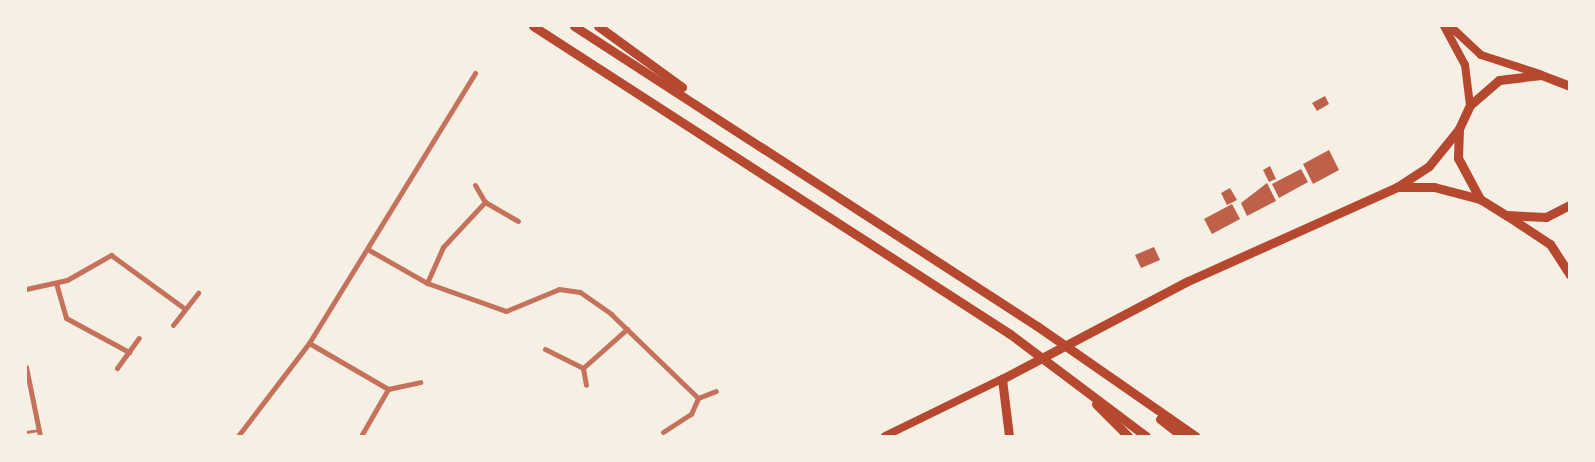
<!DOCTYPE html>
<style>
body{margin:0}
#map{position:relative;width:1595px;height:462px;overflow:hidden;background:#f6efe4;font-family:"Open Sans",sans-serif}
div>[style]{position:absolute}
.building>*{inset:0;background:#bf614a}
.service>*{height:3px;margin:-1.5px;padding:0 1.5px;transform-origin:1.5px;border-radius:1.5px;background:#c5725c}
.minor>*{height:5px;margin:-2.5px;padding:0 2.5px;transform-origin:2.5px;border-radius:2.5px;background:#c5725c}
.secondary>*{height:8px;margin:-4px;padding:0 4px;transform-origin:4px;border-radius:4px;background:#b5482f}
.primary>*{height:9px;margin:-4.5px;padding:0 4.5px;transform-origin:4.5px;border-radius:4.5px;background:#b5482f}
.trunk>*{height:9px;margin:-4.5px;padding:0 4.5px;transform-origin:4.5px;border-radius:4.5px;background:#b5482f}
span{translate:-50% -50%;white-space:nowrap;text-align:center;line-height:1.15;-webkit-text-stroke:6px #f6efe4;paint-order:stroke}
.frame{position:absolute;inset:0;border:27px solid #f6efe4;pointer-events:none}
</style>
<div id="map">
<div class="building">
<div style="clip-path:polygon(1325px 96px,1329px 104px,1317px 111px,1312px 103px)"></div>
<div style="clip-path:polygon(1329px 150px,1339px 170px,1313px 184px,1303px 164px)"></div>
<div style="clip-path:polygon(1270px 166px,1276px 179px,1269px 182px,1263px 170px)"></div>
<div style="clip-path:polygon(1301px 169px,1308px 182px,1279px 198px,1272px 184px)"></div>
<div style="clip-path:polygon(1267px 183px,1276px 201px,1247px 216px,1241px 203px)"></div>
<div style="clip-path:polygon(1230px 188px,1237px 200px,1227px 205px,1221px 193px)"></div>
<div style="clip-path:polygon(1232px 204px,1240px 219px,1212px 234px,1204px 219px)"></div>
<div style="clip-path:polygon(1154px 247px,1160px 260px,1141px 268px,1135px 255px)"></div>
</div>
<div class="service">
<div style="left:26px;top:432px;width:12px;rotate:-9deg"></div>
</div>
<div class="minor">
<div style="left:475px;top:185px;width:20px;rotate:60deg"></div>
<div style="left:485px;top:202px;width:38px;rotate:30deg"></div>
<div style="left:369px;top:250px;width:67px;rotate:29.6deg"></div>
<div style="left:427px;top:283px;width:84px;rotate:19.5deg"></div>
<div style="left:506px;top:311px;width:57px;rotate:-22.5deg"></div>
<div style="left:559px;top:289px;width:21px;rotate:8deg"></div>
<div style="left:580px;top:292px;width:38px;rotate:35deg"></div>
<div style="left:611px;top:314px;width:121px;rotate:44deg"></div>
<div style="left:56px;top:283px;width:36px;rotate:74deg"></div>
<div style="left:66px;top:318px;width:72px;rotate:28.4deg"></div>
<div style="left:427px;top:283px;width:39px;rotate:-66deg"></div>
<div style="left:443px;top:247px;width:62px;rotate:-47deg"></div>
<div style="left:26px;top:289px;width:42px;rotate:-12.4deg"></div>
<div style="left:67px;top:280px;width:51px;rotate:-29.6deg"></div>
<div style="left:111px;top:255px;width:90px;rotate:36deg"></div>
<div style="left:173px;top:325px;width:41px;rotate:-52deg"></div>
<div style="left:309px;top:343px;width:91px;rotate:30.2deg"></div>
<div style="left:545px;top:349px;width:42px;rotate:26.6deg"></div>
<div style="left:583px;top:368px;width:17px;rotate:80deg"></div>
<div style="left:26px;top:367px;width:70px;rotate:78.5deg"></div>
<div style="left:117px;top:368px;width:37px;rotate:-54deg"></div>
<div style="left:583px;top:368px;width:59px;rotate:-41.6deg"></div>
<div style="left:663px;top:432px;width:33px;rotate:-33deg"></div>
<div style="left:691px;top:414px;width:17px;rotate:-66deg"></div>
<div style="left:698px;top:398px;width:19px;rotate:-21deg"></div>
<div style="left:238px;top:436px;width:117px;rotate:-52.6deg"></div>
<div style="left:309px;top:343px;width:317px;rotate:-58.4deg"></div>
<div style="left:361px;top:436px;width:54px;rotate:-60.1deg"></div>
<div style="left:388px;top:389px;width:33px;rotate:-12deg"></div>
</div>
<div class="secondary">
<div style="left:1444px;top:26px;width:44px;rotate:61.7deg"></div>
<div style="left:1465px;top:65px;width:40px;rotate:82.9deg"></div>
<div style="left:1450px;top:26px;width:42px;rotate:43.1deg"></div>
<div style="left:1481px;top:55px;width:62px;rotate:17.9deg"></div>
<div style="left:885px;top:436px;width:130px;rotate:-26deg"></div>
</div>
<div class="primary">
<div style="left:1570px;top:86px;width:31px;rotate:-159deg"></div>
<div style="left:1541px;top:75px;width:42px;rotate:173.2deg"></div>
<div style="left:1499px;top:80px;width:38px;rotate:139deg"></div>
<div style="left:1470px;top:105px;width:26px;rotate:115deg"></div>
<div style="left:1459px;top:129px;width:29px;rotate:92deg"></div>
<div style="left:1458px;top:158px;width:47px;rotate:61.8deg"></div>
<div style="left:1480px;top:199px;width:31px;rotate:32deg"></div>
<div style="left:1506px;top:215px;width:40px;rotate:2.9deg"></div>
<div style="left:1546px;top:217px;width:27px;rotate:-27deg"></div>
<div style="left:1397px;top:187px;width:37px"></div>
<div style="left:1434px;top:187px;width:48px;rotate:14.6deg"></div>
<div style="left:1002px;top:379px;width:210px;rotate:-27.8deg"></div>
<div style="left:1188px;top:281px;width:229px;rotate:-24.2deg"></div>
<div style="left:1397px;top:187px;width:38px;rotate:-33deg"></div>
<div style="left:1429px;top:166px;width:48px;rotate:-51deg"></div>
</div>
<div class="trunk">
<div style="left:533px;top:26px;width:568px;rotate:32.85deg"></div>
<div style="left:1010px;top:334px;width:170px;rotate:36.9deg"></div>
<div style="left:574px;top:26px;width:552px;rotate:32.94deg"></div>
<div style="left:1037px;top:326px;width:193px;rotate:34.8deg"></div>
<div style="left:598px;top:26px;width:104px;rotate:36deg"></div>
<div style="left:1506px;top:215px;width:53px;rotate:33.4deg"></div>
<div style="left:1550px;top:244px;width:37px;rotate:57deg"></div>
<div style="left:1002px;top:379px;width:57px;rotate:83deg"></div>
<div style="left:1096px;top:404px;width:45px;rotate:45deg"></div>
<div style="left:1160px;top:419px;width:28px;rotate:38deg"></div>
</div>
<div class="frame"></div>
</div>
